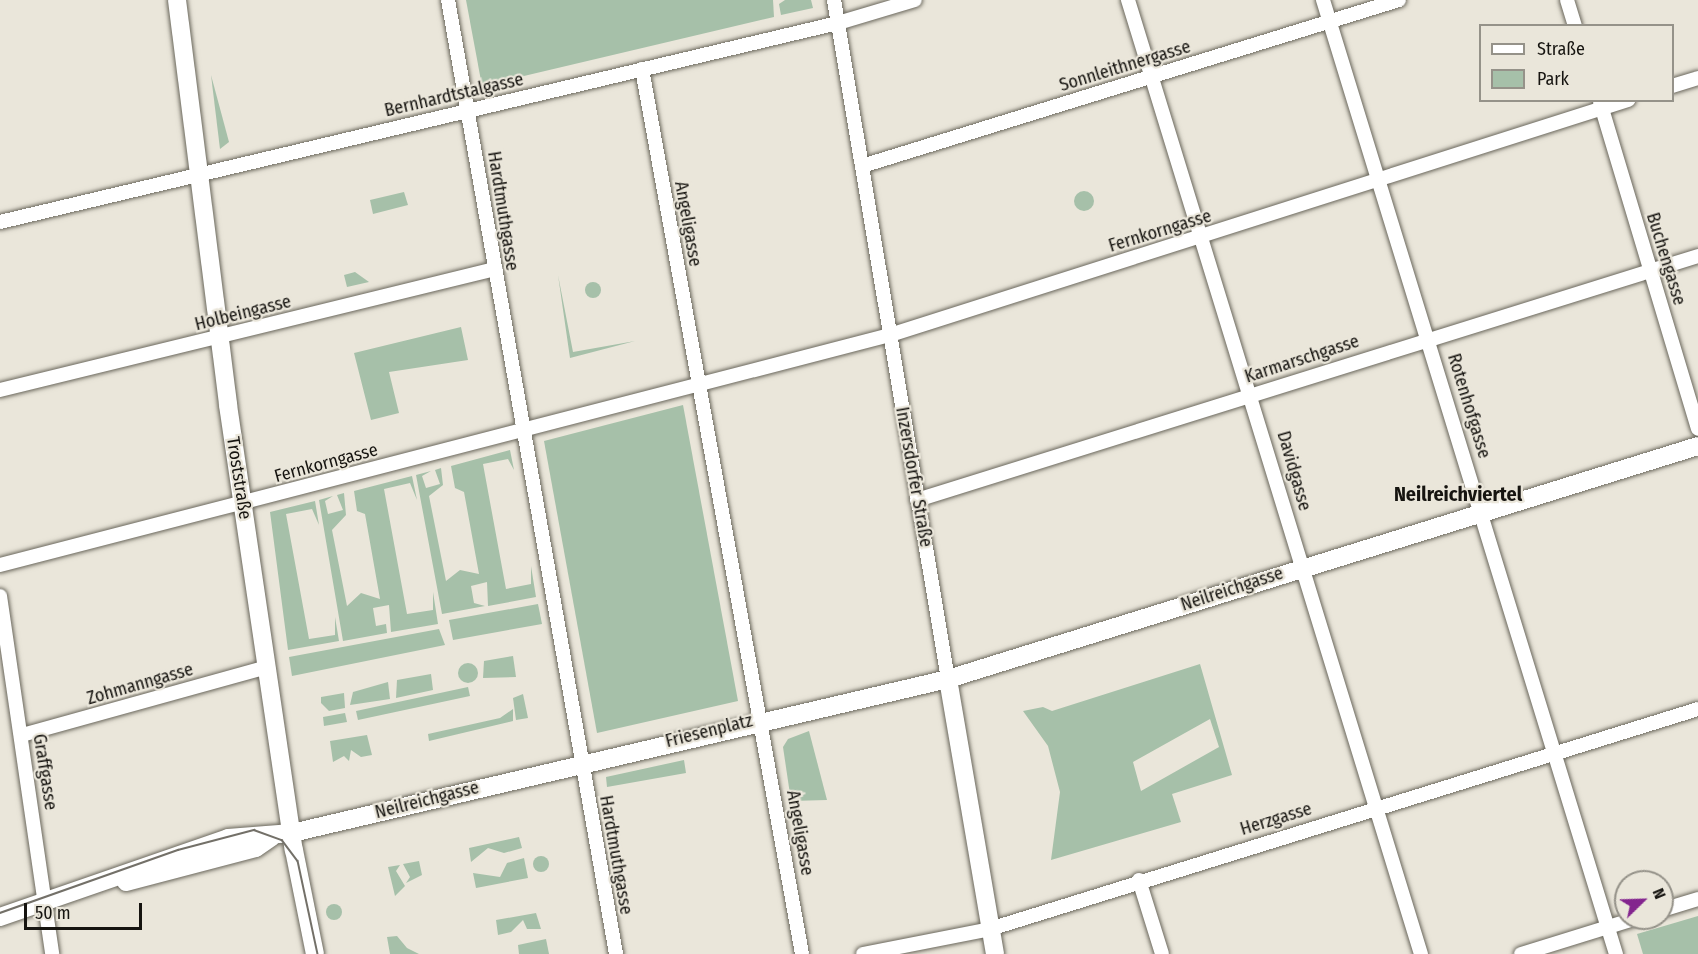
<!DOCTYPE html>
<meta charset="utf-8">
<style>
body{margin:0}
#map{position:relative;width:1698px;height:954px;overflow:hidden;background:#eae6da;font-family:"Fira Sans Condensed",sans-serif}
div>[style]{position:absolute}
.green>*{inset:0;background:#a6c0a9}
.round{border-radius:50%}
.roads{filter:drop-shadow(0 0 2px #6a675c) drop-shadow(0 0 2px #6a675c)}
.minor>*{height:14px;margin:-7px;padding:0 7px;transform-origin:7px;border-radius:7px;background:#fff}
.tertiary>*{height:18px;margin:-9px;padding:0 9px;transform-origin:9px;border-radius:9px;background:#fff}
.tram>*{height:1.5px;margin:-0.75px;padding:0 0.75px;transform-origin:0.75px;border-radius:0.75px;background:#737068}
span{translate:-50% -50%;white-space:nowrap;text-align:center;line-height:1.15;-webkit-text-stroke:4.5px #eae6da;paint-order:stroke}
.street-label{font-size:18px;color:#161410}
.neighbourhood-label{font-size:20px;color:#161410;font-weight:700}
.legend{position:absolute;left:1479px;top:24px;width:195px;height:78px;box-sizing:border-box;background:#eae6da;border:2px solid #959289;margin:0;padding:8px 10px;list-style:none;font-size:18px;color:#161410}
.legend li{display:flex;align-items:center;gap:12px;height:30px}
.legend b{width:30px;border:2px solid #959289}
.north{position:absolute;left:1614px;top:870px;width:60px;height:60px;box-sizing:border-box;background:#eae6da;border:2px solid #959289;border-radius:50%;rotate:67deg;font-size:16px;font-weight:700;line-height:24px;text-align:center;color:#161410}
.north::after{content:'';display:block;margin:auto;width:21px;height:27px;background:#83248e;clip-path:polygon(50% 0,100% 100%,50% 72%,0 100%)}
.scale{position:absolute;left:24px;top:903px;width:118px;height:27px;box-sizing:border-box;border:3px solid #161410;border-top:0;padding-left:8px;font-size:18px;line-height:21px;white-space:nowrap;color:#161410;-webkit-text-stroke:4px #eae6da;paint-order:stroke}
</style>
<div id="map">
<div class="green">
<div style="clip-path:polygon(466px 0,773px 0,774px 17px,482px 86px)"></div>
<div style="clip-path:polygon(785px 0,811px 0,813px 8px,781px 15px,779px 4px)"></div>
<div style="clip-path:polygon(211px 75px,229px 142px,220px 149px)"></div>
<div class="round" style="left:1074px;top:191px;width:20px;height:20px"></div>
<div style="clip-path:polygon(404px 192px,408px 205px,373px 214px,370px 200px)"></div>
<div style="clip-path:polygon(355px 272px,369px 282px,347px 287px,344px 275px)"></div>
<div style="clip-path:polygon(558px 275px,573px 352px,635px 341px,570px 358px)"></div>
<div class="round" style="left:585px;top:282px;width:16px;height:16px"></div>
<div style="clip-path:polygon(461px 327px,468px 360px,389px 372px,399px 413px,371px 420px,354px 353px)"></div>
<div style="clip-path:polygon(683px 405px,738px 701px,597px 733px,544px 441px)"></div>
<div style="clip-path:polygon(510px 450px,514px 470px,508px 459px,483px 464px,506px 589px,531px 584px,531px 566px,536px 597px,488px 606px,487px 582px,471px 586px,474px 603px,485px 606px,442px 614px,416px 475px,431px 471px,422px 476px,426px 488px,440px 484px,435px 470px,441px 468px,443px 485px,429px 496px,446px 581px,460px 570px,479px 574px,464px 492px,455px 488px,451px 466px)"></div>
<div style="clip-path:polygon(412px 476px,417px 500px,410px 483px,384px 489px,407px 614px,433px 610px,433px 592px,438px 624px,391px 632px,389px 605px,373px 608px,376px 626px,386px 624px,387px 633px,343px 641px,319px 500px,333px 496px,325px 501px,328px 514px,343px 510px,337px 495px,344px 493px,346px 515px,332px 530px,347px 606px,361px 593px,380px 599px,365px 514px,357px 511px,354px 491px)"></div>
<div style="clip-path:polygon(315px 501px,319px 525px,312px 509px,286px 514px,309px 639px,335px 635px,335px 617px,339px 641px,288px 650px,270px 512px)"></div>
<div style="clip-path:polygon(538px 604px,542px 624px,453px 640px,449px 620px)"></div>
<div style="clip-path:polygon(439px 629px,445px 645px,292px 676px,289px 657px)"></div>
<div style="clip-path:polygon(513px 656px,516px 677px,483px 678px,484px 661px)"></div>
<div class="round" style="left:458px;top:663px;width:20px;height:20px"></div>
<div style="clip-path:polygon(evenodd,1200px 664px,1232px 775px,1172px 794px,1181px 822px,1051px 860px,1060px 792px,1048px 746px,1023px 711px,1043px 707px,1052px 711px,1200px 664px,1210px 719px,1219px 747px,1141px 791px,1133px 762px,1210px 719px)"></div>
<div style="clip-path:polygon(431px 674px,433px 690px,396px 698px,397px 680px)"></div>
<div style="clip-path:polygon(388px 682px,390px 699px,350px 705px,353px 692px)"></div>
<div style="clip-path:polygon(468px 687px,470px 696px,358px 720px,356px 711px)"></div>
<div style="clip-path:polygon(344px 693px,345px 708px,329px 711px,321px 703px,321px 697px)"></div>
<div style="clip-path:polygon(523px 694px,528px 718px,516px 720px,513px 698px)"></div>
<div style="clip-path:polygon(513px 709px,513px 721px,429px 741px,428px 734px,500px 718px)"></div>
<div style="clip-path:polygon(345px 713px,347px 722px,324px 726px,323px 717px)"></div>
<div style="clip-path:polygon(809px 731px,827px 800px,791px 801px,783px 747px,788px 739px)"></div>
<div style="clip-path:polygon(367px 735px,372px 755px,361px 757px,351px 750px,349px 761px,344px 756px,333px 762px,330px 741px)"></div>
<div style="clip-path:polygon(684px 760px,686px 773px,607px 787px,606px 777px)"></div>
<div style="clip-path:polygon(519px 837px,522px 848px,504px 853px,488px 848px,471px 862px,469px 848px)"></div>
<div class="round" style="left:533px;top:856px;width:16px;height:16px"></div>
<div style="clip-path:polygon(524px 858px,528px 878px,476px 888px,473px 873px,500px 877px,507px 863px)"></div>
<div style="clip-path:polygon(419px 861px,422px 875px,406px 883px,410px 877px,403px 864px)"></div>
<div style="clip-path:polygon(400px 865px,396px 871px,405px 886px,395px 896px,388px 867px)"></div>
<div class="round" style="left:326px;top:904px;width:16px;height:16px"></div>
<div style="clip-path:polygon(536px 913px,541px 929px,527px 929px,523px 920px,511px 932px,498px 935px,496px 920px)"></div>
<div style="clip-path:polygon(1698px 916px,1698px 954px,1643px 954px,1637px 934px)"></div>
<div style="clip-path:polygon(397px 936px,407px 948px,419px 954px,390px 954px,387px 937px)"></div>
<div style="clip-path:polygon(546px 939px,549px 954px,519px 954px,518px 945px)"></div>
</div>
<div class="roads">
<div class="minor">
<div style="left:448px;top:0;width:969px;rotate:80.01deg"></div>
<div style="left:834px;top:0;width:689px;rotate:80.47deg"></div>
<div style="left:1128px;top:0;width:998px;rotate:72.93deg"></div>
<div style="left:1323px;top:0;width:998px;rotate:72.93deg"></div>
<div style="left:1567px;top:0;width:27px;rotate:73deg"></div>
<div style="left:642px;top:69px;width:899px;rotate:79.75deg"></div>
<div style="left:1672px;top:86px;width:27px;rotate:-17deg"></div>
<div style="left:1600px;top:102px;width:341px;rotate:73.3deg"></div>
<div style="left:862px;top:166px;width:562px;rotate:-17.18deg"></div>
<div style="left:0;top:222px;width:861px;rotate:-13.36deg"></div>
<div style="left:838px;top:23px;width:80px;rotate:-16.6deg"></div>
<div style="left:0;top:390px;width:510px;rotate:-13.74deg"></div>
<div style="left:917px;top:500px;width:818px;rotate:-17.35deg"></div>
<div style="left:0;top:565px;width:919px;rotate:-14.49deg"></div>
<div style="left:890px;top:335px;width:775px;rotate:-17.66deg"></div>
<div style="left:0;top:596px;width:362px;rotate:81.7deg"></div>
<div style="left:22px;top:735px;width:255px;rotate:-15.5deg"></div>
<div style="left:1139px;top:880px;width:77px;rotate:72.7deg"></div>
<div style="left:1662px;top:910px;width:38px;rotate:-17deg"></div>
<div style="left:863px;top:954px;width:129px;rotate:-11.1deg"></div>
<div style="left:990px;top:929px;width:741px;rotate:-17.26deg"></div>
<div style="left:1521px;top:954px;width:121px;rotate:-17.2deg"></div>
</div>
<div class="tertiary">
<div style="left:177px;top:0;width:408px;rotate:82.8deg"></div>
<div style="left:228px;top:405px;width:450px;rotate:81.6deg"></div>
<div style="left:294px;top:850px;width:106px;rotate:78.6deg"></div>
<div style="left:948px;top:679px;width:279px;rotate:80.3deg"></div>
<div style="left:126px;top:882px;width:134px;rotate:-14.7deg"></div>
<div style="left:256px;top:848px;width:19px;rotate:-35deg"></div>
<div style="left:0;top:917px;width:241px;rotate:-19.1deg"></div>
<div style="left:228px;top:838px;width:64px;rotate:-4.5deg"></div>
<div style="left:292px;top:833px;width:674px;rotate:-13.21deg"></div>
<div style="left:948px;top:679px;width:785px;rotate:-17.26deg"></div>
</div>
</div>
<div class="tram">
<div style="left:0;top:913px;width:189px;rotate:-19.5deg"></div>
<div style="left:178px;top:850px;width:79px;rotate:-14.7deg"></div>
<div style="left:254px;top:830px;width:30px;rotate:20deg"></div>
<div style="left:282px;top:840px;width:26px;rotate:53deg"></div>
<div style="left:298px;top:861px;width:95px;rotate:77.9deg"></div>
</div>
<div class="street-label">
<span style="left:1125px;top:66px;rotate:-17deg">Sonnleithnergasse</span>
<span style="left:454px;top:95px;rotate:-13deg">Bernhardtstalgasse</span>
<span style="left:503px;top:211px;rotate:81deg">Hardtmuthgasse</span>
<span style="left:688px;top:224px;rotate:80deg">Angeligasse</span>
<span style="left:1160px;top:231px;rotate:-17deg">Fernkorngasse</span>
<span style="left:1666px;top:259px;rotate:73deg">Buchengasse</span>
<span style="left:243px;top:313px;rotate:-14deg">Holbeingasse</span>
<span style="left:1302px;top:359px;rotate:-18deg">Karmarschgasse</span>
<span style="left:1469px;top:406px;rotate:73deg">Rotenhofgasse</span>
<span style="left:326px;top:463px;rotate:-15deg">Fernkorngasse</span>
<span style="left:1294px;top:471px;rotate:74deg">Davidgasse</span>
<span style="left:914px;top:477px;rotate:80deg">Inzersdorfer Straße</span>
<span style="left:239px;top:478px;rotate:81deg">Troststraße</span>
<span style="left:1232px;top:589px;rotate:-18deg">Neilreichgasse</span>
<span style="left:140px;top:684px;rotate:-16deg">Zohmanngasse</span>
<span style="left:709px;top:731px;rotate:-14deg">Friesenplatz</span>
<span style="left:45px;top:772px;rotate:81deg">Graffgasse</span>
<span style="left:427px;top:800px;rotate:-14deg">Neilreichgasse</span>
<span style="left:1276px;top:819px;rotate:-17deg">Herzgasse</span>
<span style="left:800px;top:833px;rotate:80deg">Angeligasse</span>
<span style="left:616px;top:855px;rotate:80deg">Hardtmuthgasse</span>
</div>
<div class="neighbourhood-label">
<span style="left:1458px;top:494px">Neilreichviertel</span>
</div>
<ul class="legend">
<li><b style="height:8px;background:#fff"></b>Straße</li>
<li><b style="height:16px;background:#a6c0a9"></b>Park</li>
</ul>
<div class="north">N</div>
<div class="scale">50 m</div>
</div>
